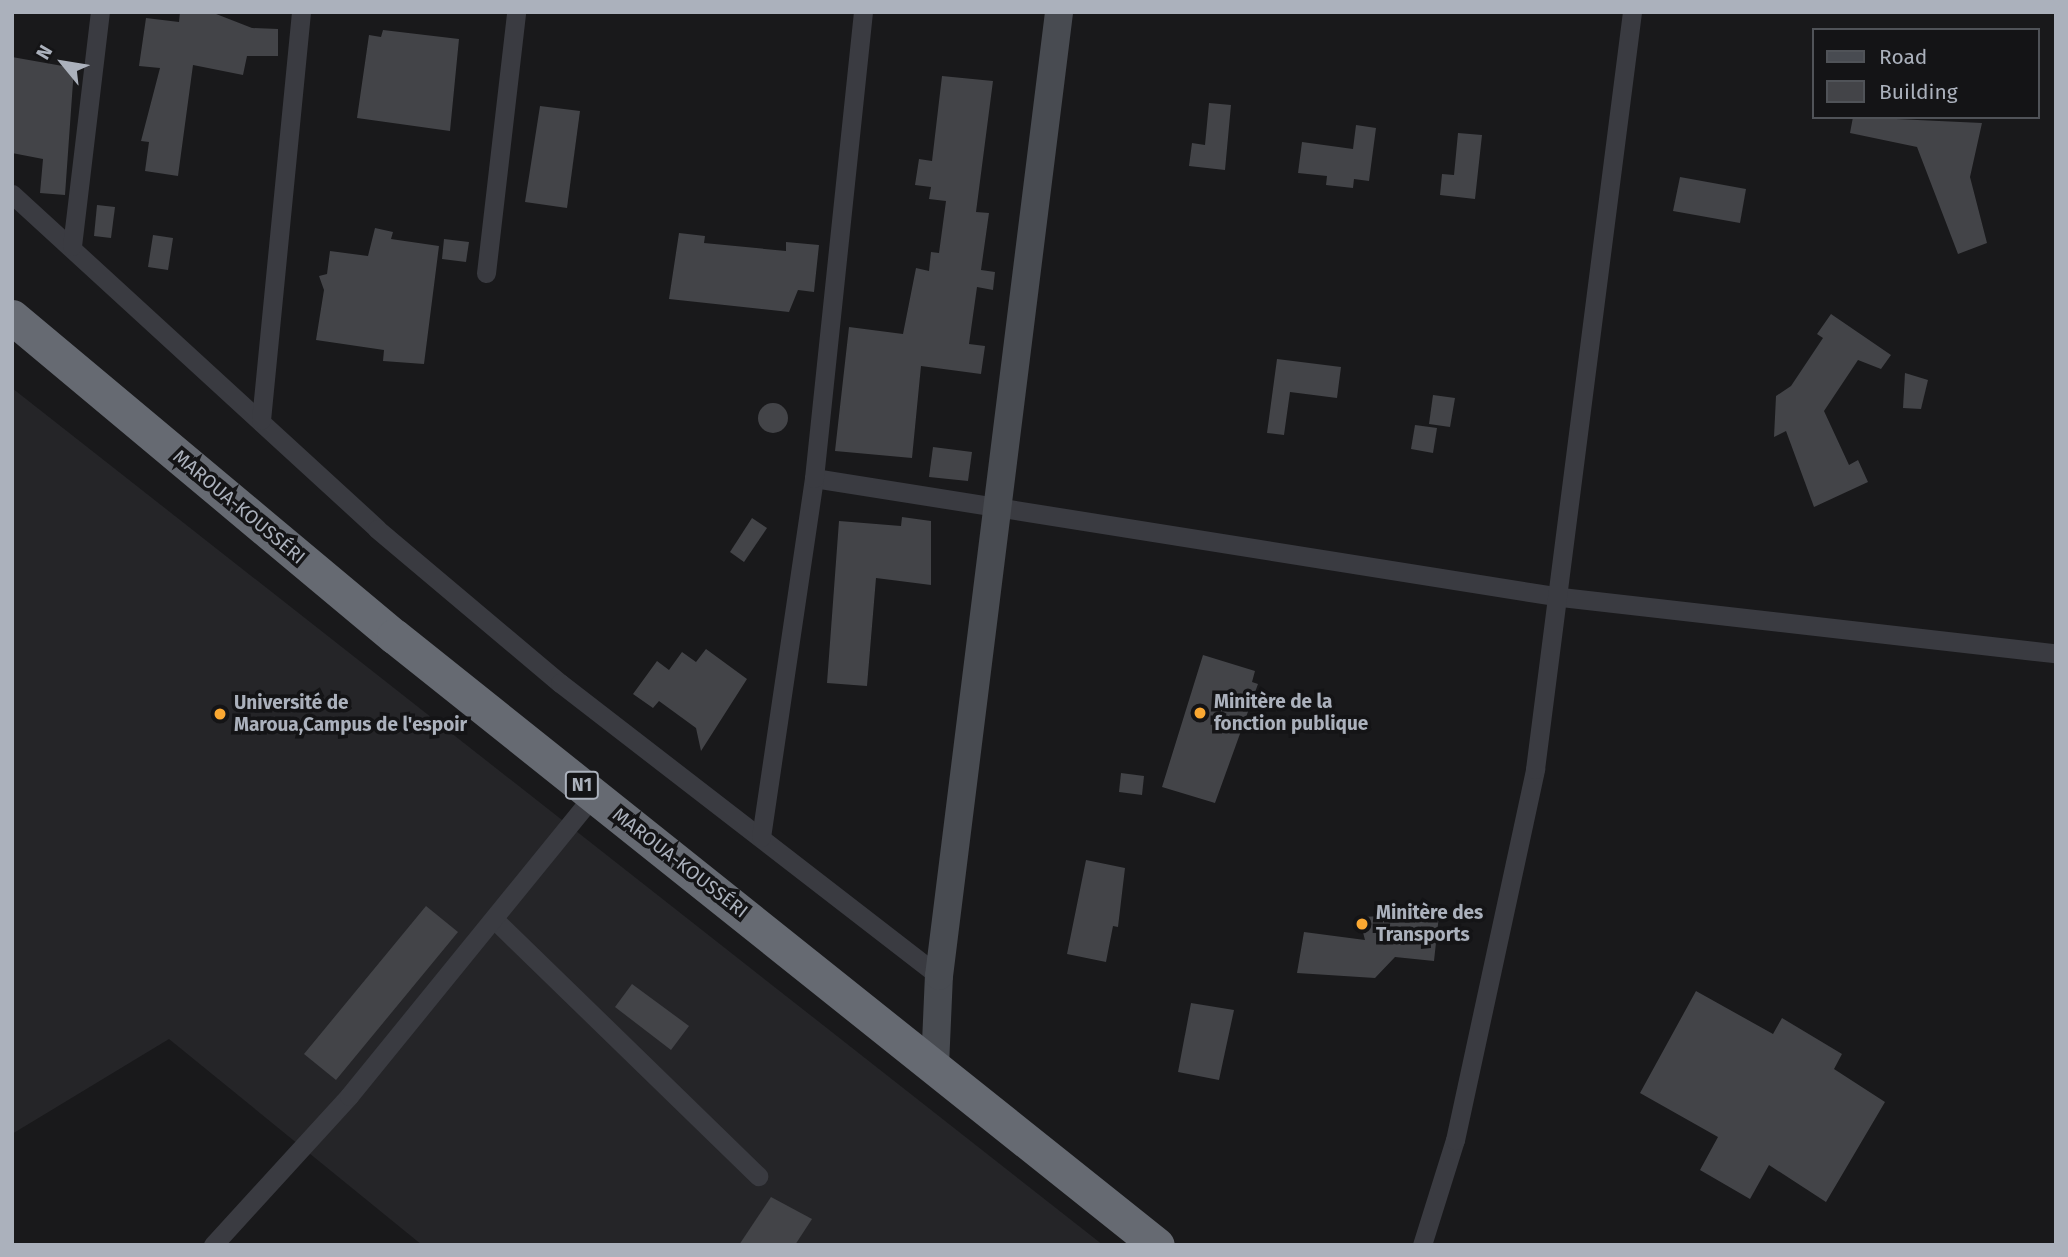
<!DOCTYPE html>
<meta charset="utf-8">
<style>
body{margin:0}
#map{position:relative;width:2068px;height:1257px;overflow:hidden;background:#19191b;font-family:"Fira Sans",sans-serif}
div>[style]{position:absolute}
.built>*{inset:0;background:#252528}
.building>*{inset:0;background:#434448}
.round{border-radius:50%}
.street>*{height:19px;margin:-9.5px;padding:0 9.5px;transform-origin:9.5px;border-radius:9.5px;background:#3a3b41}
.secondary>*{height:28px;margin:-14px;padding:0 14px;transform-origin:14px;border-radius:14px;background:#484b51}
.highway>*{height:35px;margin:-17.5px;padding:0 17.5px;transform-origin:17.5px;border-radius:17.5px;background:#666a72}
.dots>*{width:19px;height:19px;translate:-50% -50%;box-sizing:border-box;border:4px solid #141416;border-radius:50%}
span{translate:-50% -50%;white-space:nowrap;text-align:center;line-height:1.15;-webkit-text-stroke:7px #141416;paint-order:stroke}
.shield-label span{padding:2px 5px;background:#141416;border:2px solid;border-radius:5px;-webkit-text-stroke-width:0}
.shield-label{font-size:18px;color:#abb1bc;font-weight:700}
.street-label{font-size:19px;color:#abb1bc}
.poi-label{font-size:19px;color:#abb1bc;font-weight:700}
.left{translate:0 -50%;text-align:left}
.frame{position:absolute;inset:0;border:14px solid #abb1bc;pointer-events:none}
.legend{position:absolute;left:1812px;top:28px;width:228px;height:91px;box-sizing:border-box;background:#141416;border:2px solid #505358;margin:0;padding:9px 12px;list-style:none;font-size:21px;color:#abb1bc}
.legend li{display:flex;align-items:center;gap:14px;height:35px}
.legend b{width:35px;border:2px solid #505358}
.north{position:absolute;left:28px;top:28px;width:70px;height:70px;-webkit-text-stroke:5px #141416;paint-order:stroke;rotate:300deg;font-size:19px;font-weight:700;line-height:28px;text-align:center;color:#abb1bc}
.north::after{content:'';display:block;margin:auto;width:24px;height:32px;background:#abb1bc;clip-path:polygon(50% 0,100% 100%,50% 72%,0 100%)}
</style>
<div id="map">
<div class="built">
<div style="clip-path:polygon(12px 388px,1103px 1245px,422px 1245px,169px 1039px,12px 1134px)"></div>
</div>
<div class="building">
<div style="clip-path:polygon(180px 12px,211px 12px,252px 28px,278px 29px,278px 56px,247px 56px,243px 75px,193px 65px,178px 176px,145px 171px,149px 142px,141px 141px,160px 68px,139px 66px,146px 18px,179px 22px)"></div>
<div style="clip-path:polygon(383px 30px,459px 39px,450px 131px,357px 118px,369px 35px,381px 37px)"></div>
<div style="clip-path:polygon(12px 57px,74px 68px,65px 195px,40px 193px,43px 159px,12px 153px)"></div>
<div style="clip-path:polygon(942px 76px,993px 81px,976px 212px,989px 213px,981px 270px,995px 272px,993px 290px,977px 287px,969px 344px,985px 346px,981px 374px,921px 366px,912px 458px,835px 451px,849px 327px,903px 334px,916px 268px,929px 271px,931px 252px,939px 253px,946px 201px,929px 199px,931px 187px,915px 185px,919px 159px,932px 161px)"></div>
<div style="clip-path:polygon(1209px 103px,1231px 105px,1225px 170px,1189px 166px,1192px 143px,1205px 145px)"></div>
<div style="clip-path:polygon(540px 106px,580px 111px,567px 208px,525px 202px)"></div>
<div style="clip-path:polygon(1853px 117px,1982px 123px,1970px 177px,1987px 243px,1958px 254px,1917px 147px,1850px 133px)"></div>
<div style="clip-path:polygon(1356px 125px,1376px 128px,1369px 181px,1354px 179px,1353px 188px,1326px 185px,1327px 176px,1298px 173px,1302px 142px,1353px 149px)"></div>
<div style="clip-path:polygon(1458px 133px,1482px 135px,1475px 199px,1440px 195px,1442px 174px,1454px 175px)"></div>
<div style="clip-path:polygon(1680px 177px,1746px 189px,1740px 223px,1673px 211px)"></div>
<div style="clip-path:polygon(97px 205px,115px 207px,111px 238px,94px 236px)"></div>
<div style="clip-path:polygon(375px 228px,393px 232px,391px 239px,439px 246px,424px 364px,383px 361px,384px 350px,316px 340px,324px 290px,319px 276px,327px 274px,330px 251px,368px 256px)"></div>
<div style="clip-path:polygon(679px 233px,705px 236px,704px 243px,786px 251px,786px 242px,819px 245px,814px 292px,798px 290px,789px 312px,669px 299px)"></div>
<div style="clip-path:polygon(153px 235px,173px 238px,168px 270px,148px 267px)"></div>
<div style="clip-path:polygon(444px 239px,469px 242px,466px 262px,442px 259px)"></div>
<div style="clip-path:polygon(1831px 314px,1891px 355px,1881px 369px,1858px 360px,1824px 411px,1849px 465px,1858px 460px,1868px 482px,1814px 507px,1786px 431px,1774px 437px,1776px 396px,1791px 386px,1823px 338px,1817px 334px)"></div>
<div style="clip-path:polygon(1277px 359px,1341px 367px,1337px 398px,1290px 392px,1284px 435px,1267px 433px)"></div>
<div style="clip-path:polygon(1905px 373px,1928px 380px,1921px 409px,1903px 408px)"></div>
<div style="clip-path:polygon(1433px 395px,1455px 398px,1450px 427px,1429px 424px)"></div>
<div class="round" style="left:758px;top:403px;width:30px;height:30px"></div>
<div style="clip-path:polygon(1415px 425px,1437px 428px,1433px 453px,1411px 449px)"></div>
<div style="clip-path:polygon(933px 447px,972px 452px,968px 481px,929px 477px)"></div>
<div style="clip-path:polygon(902px 517px,931px 521px,931px 585px,876px 578px,867px 686px,827px 683px,839px 521px,901px 526px)"></div>
<div style="clip-path:polygon(752px 518px,767px 528px,744px 562px,730px 552px)"></div>
<div style="clip-path:polygon(706px 649px,747px 679px,701px 751px,696px 728px,659px 701px,653px 708px,633px 694px,657px 661px,669px 670px,682px 652px,696px 662px)"></div>
<div style="clip-path:polygon(1203px 655px,1255px 671px,1252px 682px,1258px 684px,1215px 803px,1162px 787px)"></div>
<div style="clip-path:polygon(1121px 773px,1144px 776px,1142px 795px,1119px 792px)"></div>
<div style="clip-path:polygon(1086px 860px,1125px 868px,1118px 927px,1113px 926px,1106px 962px,1067px 954px)"></div>
<div style="clip-path:polygon(426px 906px,458px 932px,336px 1080px,304px 1054px)"></div>
<div style="clip-path:polygon(1385px 909px,1439px 915px,1434px 961px,1395px 957px,1375px 978px,1297px 973px,1304px 932px,1365px 940px,1359px 917px,1385px 916px)"></div>
<div style="clip-path:polygon(632px 984px,689px 1026px,671px 1050px,615px 1007px)"></div>
<div style="clip-path:polygon(1696px 991px,1773px 1034px,1782px 1018px,1842px 1054px,1834px 1069px,1885px 1102px,1826px 1202px,1769px 1165px,1750px 1199px,1700px 1170px,1718px 1137px,1640px 1093px)"></div>
<div style="clip-path:polygon(1191px 1003px,1234px 1010px,1219px 1080px,1178px 1072px)"></div>
<div style="clip-path:polygon(771px 1197px,812px 1219px,795px 1245px,739px 1245px)"></div>
</div>
<div class="street">
<div style="left:12px;top:194px;width:495px;rotate:42.5deg"></div>
<div style="left:377px;top:529px;width:239px;rotate:40.1deg"></div>
<div style="left:560px;top:683px;width:479px;rotate:37.7deg"></div>
<div style="left:72px;top:246px;width:236px;rotate:-83.2deg"></div>
<div style="left:486px;top:273px;width:263px;rotate:-83.4deg"></div>
<div style="left:261px;top:420px;width:410px;rotate:-84.4deg"></div>
<div style="left:814px;top:478px;width:756px;rotate:9.05deg"></div>
<div style="left:1561px;top:597px;width:498px;rotate:6.5deg"></div>
<div style="left:761px;top:837px;width:363px;rotate:-81.6deg"></div>
<div style="left:814px;top:478px;width:469px;rotate:-84deg"></div>
<div style="left:496px;top:921px;width:366px;rotate:44.2deg"></div>
<div style="left:213px;top:1245px;width:202px;rotate:-47.6deg"></div>
<div style="left:349px;top:1096px;width:388px;rotate:-50.9deg"></div>
<div style="left:1422px;top:1245px;width:110px;rotate:-72.6deg"></div>
<div style="left:1455px;top:1140px;width:380px;rotate:-77.8deg"></div>
<div style="left:1535px;top:769px;width:763px;rotate:-82.7deg"></div>
</div>
<div class="secondary">
<div style="left:935px;top:1066px;width:90px;rotate:-87.5deg"></div>
<div style="left:939px;top:976px;width:971px;rotate:-82.9deg"></div>
</div>
<div class="highway">
<div style="left:12px;top:317px;width:498px;rotate:39.9deg"></div>
<div style="left:394px;top:636px;width:976px;rotate:38.6deg"></div>
</div>
<div class="dots">
<div style="left:1200px;top:713px;background:#faa832"></div>
<div style="left:220px;top:714px;background:#faa832"></div>
<div style="left:1362px;top:924px;background:#faa832"></div>
</div>
<div class="shield-label">
<span style="left:582px;top:785px">N1</span>
</div>
<div class="street-label">
<span style="left:239px;top:507px;rotate:40deg">MAROUA-KOUSSÉRI</span>
<span style="left:680px;top:863px;rotate:38deg">MAROUA-KOUSSÉRI</span>
</div>
<div class="poi-label">
<span class="left" style="left:1214px;top:713px">Minitère de la<br>fonction publique</span>
<span class="left" style="left:234px;top:714px">Université de<br>Maroua,Campus de l'espoir</span>
<span class="left" style="left:1376px;top:924px">Minitère des<br>Transports</span>
</div>
<div class="frame"></div>
<ul class="legend">
<li><b style="height:9px;background:#484b51"></b>Road</li>
<li><b style="height:19px;background:#434448"></b>Building</li>
</ul>
<div class="north">N</div>
</div>
